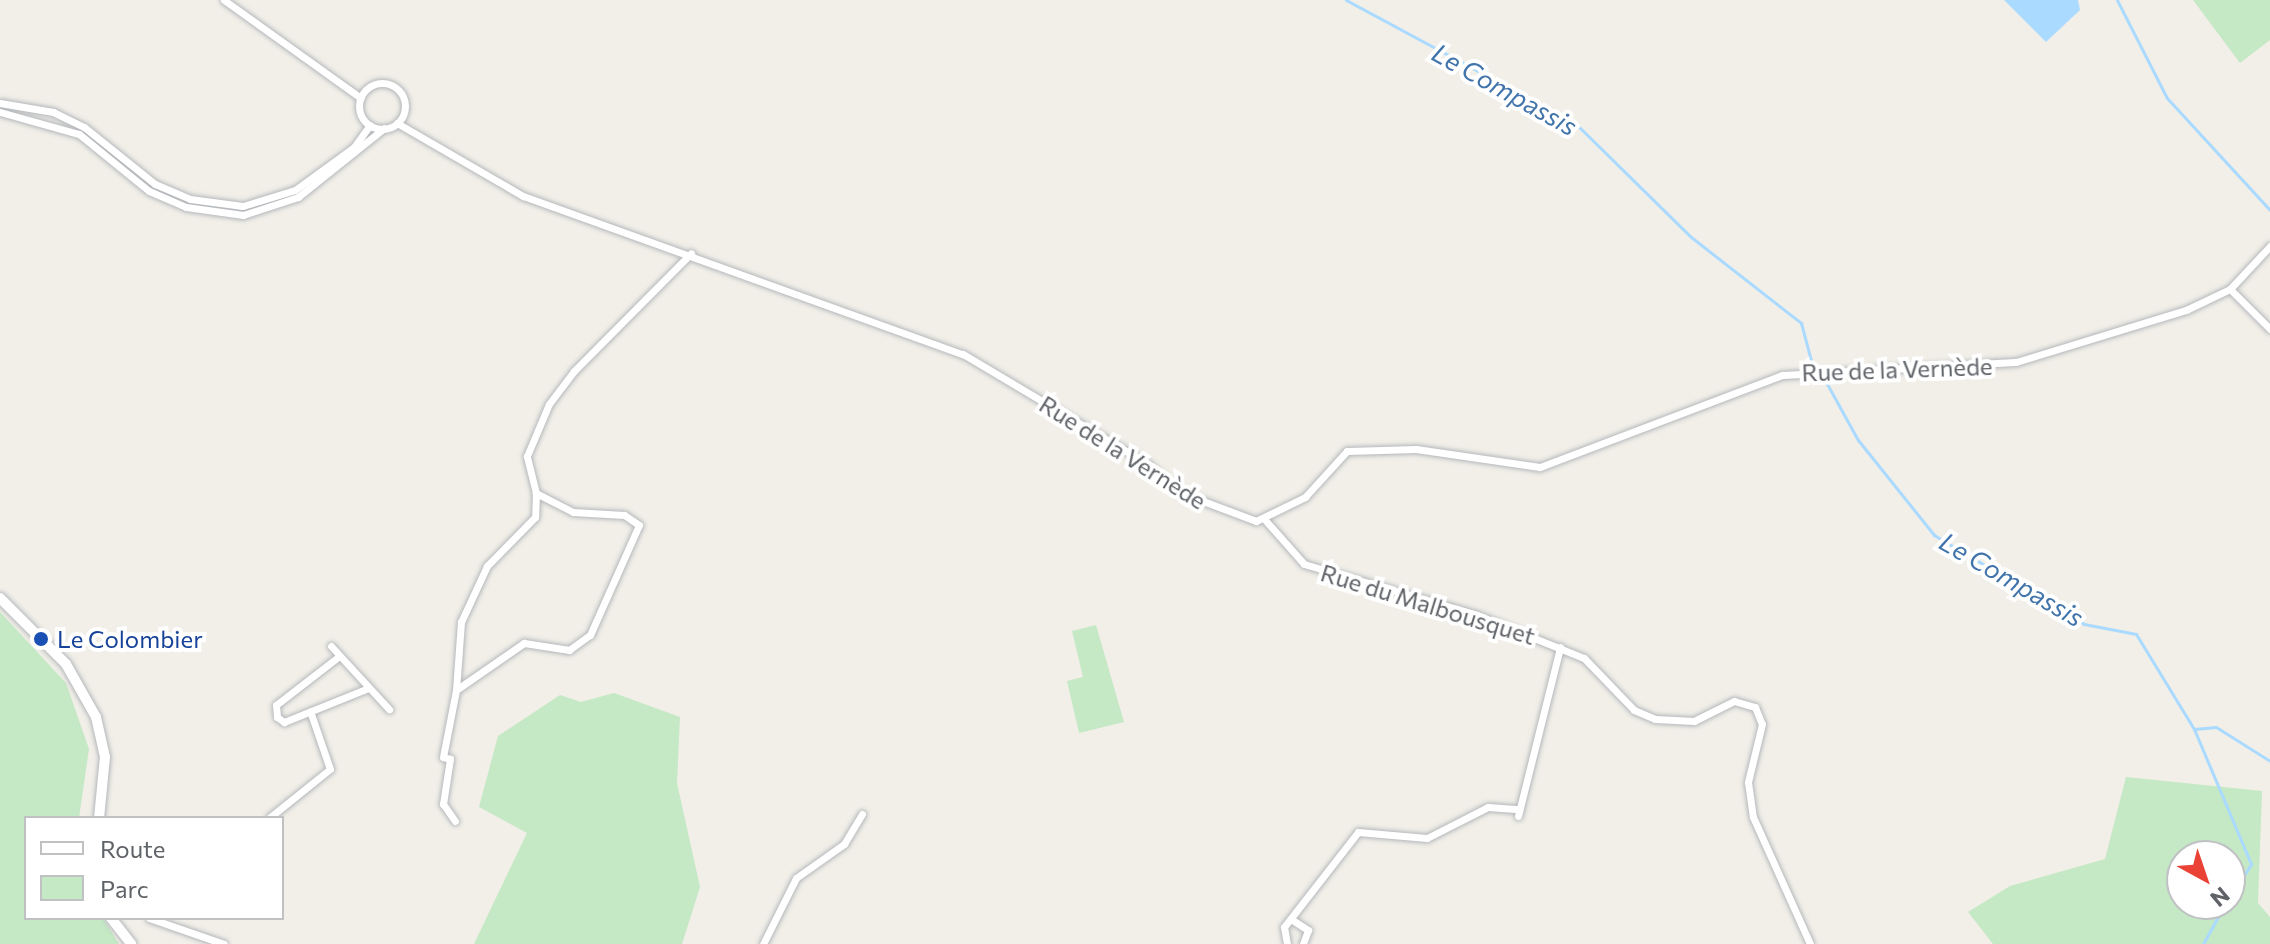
<!DOCTYPE html>
<meta charset="utf-8">
<style>
body{margin:0}
#map{position:relative;width:2270px;height:944px;overflow:hidden;background:#f1efe8;font-family:Commissioner,sans-serif}
div>[style]{position:absolute}
.green>*{inset:0;background:#c5e8c5}
.water>*{inset:0;background:#aadaff}
.stream>*{height:3px;margin:-1.5px;padding:0 1.5px;transform-origin:1.5px;border-radius:1.5px;background:#aadaff}
.roads{filter:drop-shadow(0 0 2px #b5b8bc) drop-shadow(0 0 2px #b5b8bc)}
.minor>*{height:7px;margin:-3.5px;padding:0 3.5px;transform-origin:3.5px;border-radius:3.5px;background:#fff}
.minor>.ring{margin:-3.5px;padding:0;box-sizing:content-box;background:none;border:7px solid #fff;border-radius:50%}
.secondary>*{height:10px;margin:-5px;padding:0 5px;transform-origin:5px;border-radius:5px;background:#fff}
.dots>*{width:22px;height:22px;translate:-50% -50%;box-sizing:border-box;border:4px solid #fff;border-radius:50%}
span{translate:-50% -50%;white-space:nowrap;text-align:center;line-height:1.15;-webkit-text-stroke:8px #fff;paint-order:stroke}
.street-label{font-size:24px;color:#5f6368}
.transit-label{font-size:24px;color:#164399}
.left{translate:0 -50%;text-align:left}
.water-label{font-size:26px;color:#4174aa;font-style:italic}
.legend{position:absolute;left:24px;top:816px;width:260px;height:104px;box-sizing:border-box;background:#fff;border:2px solid #bfc1c3;margin:0;padding:10px 14px;list-style:none;font-size:24px;color:#5f6368}
.legend li{display:flex;align-items:center;gap:16px;height:40px}
.legend b{width:40px;border:2px solid #bfc1c3}
.north{position:absolute;left:2166px;top:840px;width:80px;height:80px;box-sizing:border-box;background:#fff;border:2px solid #bfc1c3;border-radius:50%;rotate:140deg;font-size:22px;font-weight:700;line-height:32px;text-align:center;color:#5f6368}
.north::after{content:'';display:block;margin:auto;width:28px;height:36px;background:#ea4335;clip-path:polygon(50% 0,100% 100%,50% 72%,0 100%)}
</style>
<div id="map">
<div class="green">
<div style="clip-path:polygon(2193px 0,2270px 0,2270px 40px,2240px 63px)"></div>
<div style="clip-path:polygon(0 612px,66px 683px,89px 749px,79px 818px,26px 818px,26px 918px,103px 918px,119px 944px,0 944px)"></div>
<div style="clip-path:polygon(1096px 625px,1124px 722px,1079px 733px,1067px 681px,1083px 677px,1072px 631px)"></div>
<div style="clip-path:polygon(614px 693px,680px 717px,677px 783px,700px 887px,682px 944px,474px 944px,527px 833px,479px 807px,498px 736px,560px 695px,581px 702px)"></div>
<div style="clip-path:polygon(evenodd,2126px 777px,2262px 791px,2258px 903px,2270px 917px,2270px 944px,1993px 944px,1968px 912px,2010px 886px,2105px 859px,2126px 777px,2182px 856px,2230px 856px,2230px 904px,2182px 904px,2182px 856px)"></div>
</div>
<div class="water">
<div style="clip-path:polygon(2004px 0,2078px 0,2080px 10px,2046px 42px)"></div>
</div>
<div class="stream">
<div style="left:1346px;top:0;width:261px;rotate:28.3deg"></div>
<div style="left:1576px;top:124px;width:161px;rotate:44.5deg"></div>
<div style="left:1691px;top:237px;width:140px;rotate:38deg"></div>
<div style="left:1801px;top:323px;width:42px;rotate:75deg"></div>
<div style="left:2117px;top:0;width:110px;rotate:63deg"></div>
<div style="left:2167px;top:98px;width:152px;rotate:47.4deg"></div>
<div style="left:1821px;top:373px;width:77px;rotate:61.1deg"></div>
<div style="left:1858px;top:440px;width:122px;rotate:51.3deg"></div>
<div style="left:1934px;top:535px;width:174px;rotate:30.7deg"></div>
<div style="left:2084px;top:624px;width:53px;rotate:10.9deg"></div>
<div style="left:2136px;top:634px;width:111px;rotate:58.6deg"></div>
<div style="left:2194px;top:729px;width:147px;rotate:67.1deg"></div>
<div style="left:2251px;top:864px;width:39px;rotate:122deg"></div>
<div style="left:2194px;top:729px;width:22px;rotate:-5deg"></div>
<div style="left:2216px;top:727px;width:64px;rotate:32.2deg"></div>
<div style="left:2203px;top:944px;width:46px;rotate:-61.2deg"></div>
</div>
<div class="roads">
<div class="minor">
<div style="left:224px;top:0;width:168px;rotate:35.6deg"></div>
<div class="ring" style="left:359px;top:83px;width:39px;height:39px"></div>
<div style="left:0;top:103px;width:54px;rotate:9.6deg"></div>
<div style="left:53px;top:112px;width:34px;rotate:26deg"></div>
<div style="left:84px;top:127px;width:91px;rotate:38.8deg"></div>
<div style="left:155px;top:184px;width:38px;rotate:23deg"></div>
<div style="left:190px;top:199px;width:53px;rotate:7.5deg"></div>
<div style="left:243px;top:206px;width:54px;rotate:-17.1deg"></div>
<div style="left:295px;top:190px;width:73px;rotate:-36.1deg"></div>
<div style="left:354px;top:147px;width:27px;rotate:-54deg"></div>
<div style="left:0;top:112px;width:82px;rotate:15.6deg"></div>
<div style="left:79px;top:134px;width:90px;rotate:39.2deg"></div>
<div style="left:149px;top:191px;width:40px;rotate:23.4deg"></div>
<div style="left:186px;top:207px;width:58px;rotate:8deg"></div>
<div style="left:243px;top:215px;width:58px;rotate:-18.1deg"></div>
<div style="left:298px;top:197px;width:110px;rotate:-38.7deg"></div>
<div style="left:397px;top:123px;width:146px;rotate:30.1deg"></div>
<div style="left:523px;top:196px;width:468px;rotate:19.8deg"></div>
<div style="left:963px;top:354px;width:217px;rotate:30.8deg"></div>
<div style="left:1149px;top:465px;width:40px;rotate:42deg"></div>
<div style="left:1179px;top:492px;width:82px;rotate:20.6deg"></div>
<div style="left:1256px;top:521px;width:55px;rotate:-26.1deg"></div>
<div style="left:1305px;top:497px;width:62px;rotate:-47.6deg"></div>
<div style="left:1347px;top:451px;width:69px;rotate:-1.7deg"></div>
<div style="left:1416px;top:449px;width:125px;rotate:8.3deg"></div>
<div style="left:1540px;top:467px;width:259px;rotate:-20.8deg"></div>
<div style="left:1782px;top:375px;width:234px;rotate:-3.2deg"></div>
<div style="left:2016px;top:362px;width:178px;rotate:-17deg"></div>
<div style="left:2186px;top:310px;width:49px;rotate:-25.5deg"></div>
<div style="left:2230px;top:289px;width:59px;rotate:-47.1deg"></div>
<div style="left:2230px;top:289px;width:57px;rotate:45deg"></div>
<div style="left:536px;top:493px;width:24px;rotate:92deg"></div>
<div style="left:535px;top:517px;width:69px;rotate:134.4deg"></div>
<div style="left:487px;top:566px;width:62px;rotate:114.9deg"></div>
<div style="left:461px;top:622px;width:68px;rotate:94.2deg"></div>
<div style="left:456px;top:690px;width:83px;rotate:-34.7deg"></div>
<div style="left:524px;top:643px;width:46px;rotate:8.8deg"></div>
<div style="left:569px;top:650px;width:26px;rotate:-36deg"></div>
<div style="left:590px;top:635px;width:120px;rotate:-66deg"></div>
<div style="left:639px;top:525px;width:18px;rotate:-146deg"></div>
<div style="left:624px;top:515px;width:51px;rotate:-176.6deg"></div>
<div style="left:573px;top:512px;width:42px;rotate:-152.8deg"></div>
<div style="left:536px;top:493px;width:38px;rotate:-104deg"></div>
<div style="left:527px;top:456px;width:56px;rotate:-67.1deg"></div>
<div style="left:549px;top:404px;width:41px;rotate:-52.9deg"></div>
<div style="left:574px;top:371px;width:166px;rotate:-45.2deg"></div>
<div style="left:1266px;top:521px;width:57px;rotate:48.5deg"></div>
<div style="left:1304px;top:564px;width:180px;rotate:16.4deg"></div>
<div style="left:1477px;top:615px;width:115px;rotate:21.9deg"></div>
<div style="left:1584px;top:658px;width:72px;rotate:46.1deg"></div>
<div style="left:1634px;top:710px;width:23px;rotate:23deg"></div>
<div style="left:1655px;top:719px;width:39px;rotate:3deg"></div>
<div style="left:1694px;top:721px;width:45px;rotate:-26.6deg"></div>
<div style="left:1734px;top:701px;width:22px;rotate:16deg"></div>
<div style="left:1755px;top:707px;width:18px;rotate:68deg"></div>
<div style="left:1762px;top:724px;width:60px;rotate:103.6deg"></div>
<div style="left:1748px;top:782px;width:35px;rotate:82deg"></div>
<div style="left:1753px;top:817px;width:139px;rotate:65.8deg"></div>
<div style="left:331px;top:646px;width:86px;rotate:47.4deg"></div>
<div style="left:338px;top:657px;width:78px;rotate:142.3deg"></div>
<div style="left:276px;top:705px;width:12px;rotate:85deg"></div>
<div style="left:277px;top:717px;width:9px;rotate:36deg"></div>
<div style="left:284px;top:722px;width:91px;rotate:-22deg"></div>
<div style="left:1518px;top:816px;width:174px;rotate:-76deg"></div>
<div style="left:269px;top:818px;width:78px;rotate:-38.8deg"></div>
<div style="left:330px;top:769px;width:61px;rotate:-109deg"></div>
<div style="left:455px;top:821px;width:21px;rotate:-125deg"></div>
<div style="left:443px;top:804px;width:46px;rotate:-81.2deg"></div>
<div style="left:450px;top:759px;width:7px;rotate:-164deg"></div>
<div style="left:443px;top:757px;width:68px;rotate:-79deg"></div>
<div style="left:149px;top:918px;width:79px;rotate:19.1deg"></div>
<div style="left:1294px;top:921px;width:17px;rotate:33deg"></div>
<div style="left:1308px;top:930px;width:15px;rotate:110deg"></div>
<div style="left:763px;top:944px;width:74px;rotate:-63.4deg"></div>
<div style="left:796px;top:878px;width:59px;rotate:-35.3deg"></div>
<div style="left:844px;top:844px;width:35px;rotate:-59deg"></div>
<div style="left:1287px;top:944px;width:17px;rotate:-100deg"></div>
<div style="left:1284px;top:927px;width:120px;rotate:-52.1deg"></div>
<div style="left:1358px;top:832px;width:69px;rotate:5deg"></div>
<div style="left:1427px;top:838px;width:68px;rotate:-26.9deg"></div>
<div style="left:1488px;top:807px;width:31px;rotate:4deg"></div>
</div>
<div class="secondary">
<div style="left:0;top:598px;width:93px;rotate:45deg"></div>
<div style="left:66px;top:664px;width:61px;rotate:60.5deg"></div>
<div style="left:96px;top:717px;width:41px;rotate:77.3deg"></div>
<div style="left:105px;top:757px;width:61px;rotate:95.6deg"></div>
<div style="left:111px;top:918px;width:33px;rotate:52deg"></div>
</div>
</div>
<div class="dots">
<div style="left:41px;top:639px;background:#1a4fb4"></div>
</div>
<div class="street-label">
<span style="left:1897px;top:369px;rotate:-2deg">Rue de la Vernède</span>
<span style="left:1123px;top:452px;rotate:32deg">Rue de la Vernède</span>
<span style="left:1428px;top:604px;rotate:17deg">Rue du Malbousquet</span>
</div>
<div class="transit-label">
<span class="left" style="left:57px;top:639px">Le Colombier</span>
</div>
<div class="water-label">
<span style="left:1505px;top:89px;rotate:29deg">Le Compassis</span>
<span style="left:2012px;top:579px;rotate:30deg">Le Compassis</span>
</div>
<ul class="legend">
<li><b style="height:10px;background:#fff"></b>Route</li>
<li><b style="height:22px;background:#c5e8c5"></b>Parc</li>
</ul>
<div class="north">N</div>
</div>
